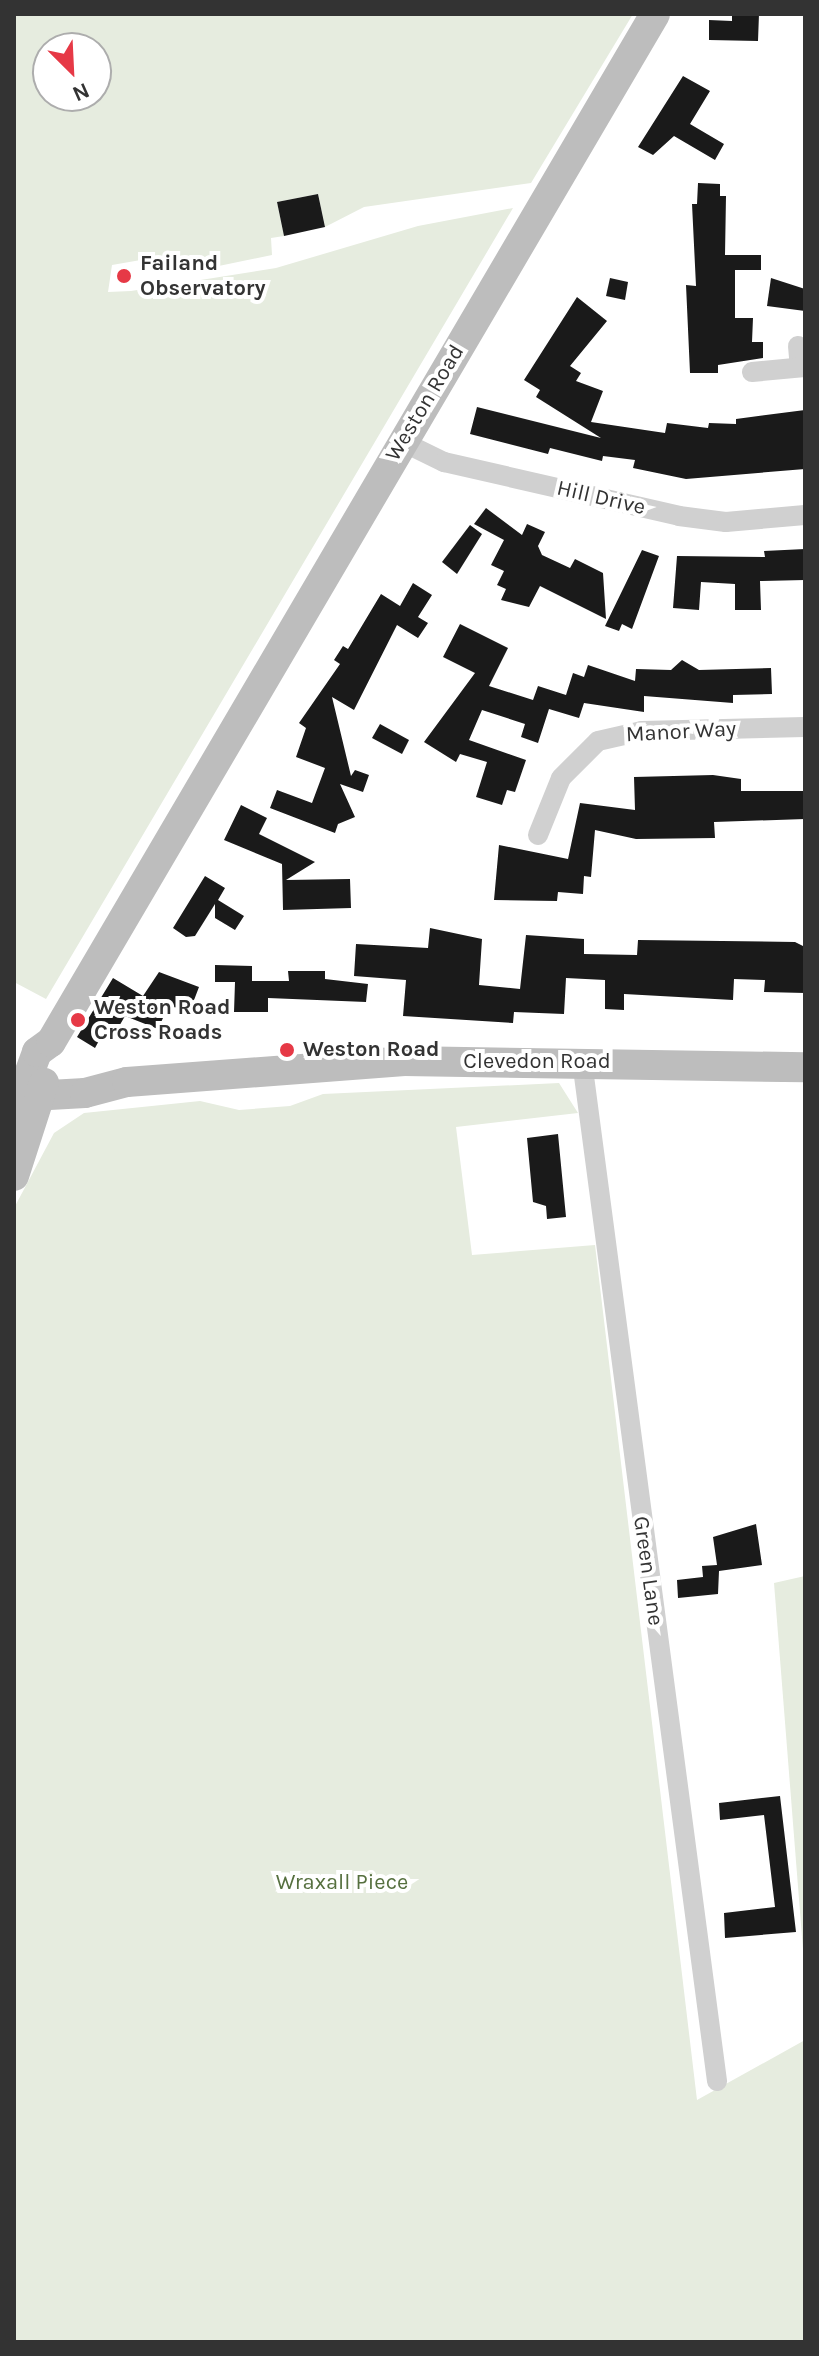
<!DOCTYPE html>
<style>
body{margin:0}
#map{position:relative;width:819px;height:2356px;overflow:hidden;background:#fff;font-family:Karla,sans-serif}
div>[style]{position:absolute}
.green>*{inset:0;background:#e6ecdf}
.building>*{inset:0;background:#1a1a1a}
.minor>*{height:20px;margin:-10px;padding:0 10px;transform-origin:10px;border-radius:10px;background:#d0d0d0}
.secondary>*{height:30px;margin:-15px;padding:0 15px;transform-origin:15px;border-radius:15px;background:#bdbdbd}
.dots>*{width:22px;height:22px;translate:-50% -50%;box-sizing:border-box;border:4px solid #fff;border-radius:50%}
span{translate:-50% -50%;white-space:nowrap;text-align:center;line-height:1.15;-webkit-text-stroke:8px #fff;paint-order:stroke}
.poi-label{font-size:22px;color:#333;font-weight:700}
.left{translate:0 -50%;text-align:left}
.street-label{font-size:22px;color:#333}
.park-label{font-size:22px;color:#56703f}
.frame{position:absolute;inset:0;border:16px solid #333;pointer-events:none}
.north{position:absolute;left:32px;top:32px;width:80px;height:80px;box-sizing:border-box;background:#fff;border:2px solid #adadad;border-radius:50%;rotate:156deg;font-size:22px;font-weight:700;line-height:32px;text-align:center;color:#333}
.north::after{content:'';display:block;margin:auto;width:28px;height:36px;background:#e63946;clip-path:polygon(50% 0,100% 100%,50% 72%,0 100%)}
</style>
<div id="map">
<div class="green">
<div style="clip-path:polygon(evenodd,14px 14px,633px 14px,531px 183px,364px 207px,325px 227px,318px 194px,277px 202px,284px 236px,271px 238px,272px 255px,185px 273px,158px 257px,112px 265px,108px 292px,131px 291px,276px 268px,418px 226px,513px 208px,46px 999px,14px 982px,14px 14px,48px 48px,96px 48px,96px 96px,48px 96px,48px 48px)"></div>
<div style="clip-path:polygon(559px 1083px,578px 1113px,456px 1127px,472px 1255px,595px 1245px,697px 2100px,805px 2040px,805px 2342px,14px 2342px,14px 1208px,54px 1133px,84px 1113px,200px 1101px,239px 1110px,290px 1106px,323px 1094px)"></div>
<div style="clip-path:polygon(805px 1576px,805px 1975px,774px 1583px)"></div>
</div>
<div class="building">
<div style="clip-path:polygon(732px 14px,759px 14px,758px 41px,709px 40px,709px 20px,732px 21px)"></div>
<div style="clip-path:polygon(683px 76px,710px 91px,690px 124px,724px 144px,715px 160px,674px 136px,653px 155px,638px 147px)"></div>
<div style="clip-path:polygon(698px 183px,720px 184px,720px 196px,726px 196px,725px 255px,761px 255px,761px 270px,735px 270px,735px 318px,753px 318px,752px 342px,763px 342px,763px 358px,718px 365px,718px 373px,690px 373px,686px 285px,696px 286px,692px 204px,697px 204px)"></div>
<div style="clip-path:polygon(318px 194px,325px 227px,284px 236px,277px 202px)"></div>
<div style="clip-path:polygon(610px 278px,628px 282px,625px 300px,606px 296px)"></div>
<div style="clip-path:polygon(771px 278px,805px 289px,805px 311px,767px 306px)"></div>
<div style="clip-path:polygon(577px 297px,607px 321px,570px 366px,581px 373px,576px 381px,603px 391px,591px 422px,665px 433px,667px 423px,708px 428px,709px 423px,736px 424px,736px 419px,805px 410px,805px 469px,686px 479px,633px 468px,635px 460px,603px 456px,602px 461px,550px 448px,548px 454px,470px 434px,477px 407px,601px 438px,536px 397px,540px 390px,524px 380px)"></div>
<div style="clip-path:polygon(486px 508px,522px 535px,527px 524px,545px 532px,538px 546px,542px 555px,570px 568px,575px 559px,603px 573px,606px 619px,540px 586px,529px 607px,501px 600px,506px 589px,497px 585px,504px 571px,491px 565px,504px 540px,474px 524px)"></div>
<div style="clip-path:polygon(470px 525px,482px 534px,457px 574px,442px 562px)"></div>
<div style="clip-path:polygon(805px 549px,805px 580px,760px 581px,761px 610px,735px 610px,735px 584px,701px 582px,699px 610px,673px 608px,677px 556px,765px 557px,764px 551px)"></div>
<div style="clip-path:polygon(642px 550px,659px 556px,632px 629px,622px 624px,619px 631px,605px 626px)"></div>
<div style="clip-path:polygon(413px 583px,432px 595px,418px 617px,428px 623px,418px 638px,397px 625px,354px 710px,332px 697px,351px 776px,355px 770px,369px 775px,363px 792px,340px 784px,355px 817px,338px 824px,335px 833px,270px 808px,277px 790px,312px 803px,325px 768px,296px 757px,306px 728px,299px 723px,340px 664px,334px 660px,343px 646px,348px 649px,381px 594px,400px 606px)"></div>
<div style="clip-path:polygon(460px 624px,508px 648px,489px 686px,533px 700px,538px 686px,566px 695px,573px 673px,584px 677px,588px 665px,635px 681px,636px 669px,671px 670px,682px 660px,699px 670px,771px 668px,772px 694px,733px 695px,733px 703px,644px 696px,644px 712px,584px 703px,579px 718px,549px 709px,538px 743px,521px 737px,525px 724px,482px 710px,469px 740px,526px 760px,515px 792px,507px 790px,502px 805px,476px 797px,487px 762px,460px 754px,456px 762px,424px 742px,475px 673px,443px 657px)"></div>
<div style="clip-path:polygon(380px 724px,409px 740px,402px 754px,372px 738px)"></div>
<div style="clip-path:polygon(713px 775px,741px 779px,741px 791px,805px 791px,805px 819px,714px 822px,715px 838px,636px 839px,595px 830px,591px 877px,584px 876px,583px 894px,558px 892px,557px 901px,494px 900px,499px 845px,568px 859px,580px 803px,635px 810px,634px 777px)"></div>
<div style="clip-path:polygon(241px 805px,267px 818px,259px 834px,315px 862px,286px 880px,350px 879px,351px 908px,283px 910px,282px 864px,224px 840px)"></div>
<div style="clip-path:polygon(205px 876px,225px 888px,218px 900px,244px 916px,235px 930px,215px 918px,215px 904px,195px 936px,186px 937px,173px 928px)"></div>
<div style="clip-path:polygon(430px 928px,482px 939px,479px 985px,520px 989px,526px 935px,584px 939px,584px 954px,637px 955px,638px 940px,795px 942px,805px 947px,805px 993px,764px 992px,765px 980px,734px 979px,733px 1000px,624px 994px,624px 1010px,605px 1009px,605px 980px,566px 978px,564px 1014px,514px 1012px,513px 1023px,403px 1016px,406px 980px,354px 976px,356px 944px,428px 948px)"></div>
<div style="clip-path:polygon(215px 965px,252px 966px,252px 981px,289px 981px,288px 971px,325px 971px,325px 979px,368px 984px,366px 1002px,268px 998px,268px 1012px,234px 1012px,235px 982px,215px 982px)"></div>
<div style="clip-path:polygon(159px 972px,199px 987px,191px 1008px,168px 1007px,158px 1029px,125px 1016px,110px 1042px,101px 1037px,95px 1048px,77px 1037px,113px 978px,143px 996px)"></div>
<div style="clip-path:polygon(558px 1134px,566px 1217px,547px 1219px,546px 1206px,533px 1202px,527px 1138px)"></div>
<div style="clip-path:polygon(756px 1524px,762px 1565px,719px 1571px,718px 1594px,678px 1598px,677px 1580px,703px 1577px,702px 1566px,717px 1565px,713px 1537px)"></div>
<div style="clip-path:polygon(780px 1796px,796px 1932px,725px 1938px,724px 1913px,775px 1907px,764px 1815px,720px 1820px,719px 1803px)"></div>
</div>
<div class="minor">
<div style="left:798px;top:346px;width:21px;rotate:85deg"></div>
<div style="left:752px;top:372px;width:53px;rotate:-5.4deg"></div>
<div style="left:403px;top:442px;width:46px;rotate:26deg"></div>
<div style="left:444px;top:462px;width:241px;rotate:12.9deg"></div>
<div style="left:679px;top:516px;width:47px;rotate:7.3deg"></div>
<div style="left:726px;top:522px;width:79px;rotate:-5.1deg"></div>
<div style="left:538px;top:835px;width:61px;rotate:-68deg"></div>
<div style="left:561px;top:778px;width:52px;rotate:-45deg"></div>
<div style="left:598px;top:741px;width:45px;rotate:-12.8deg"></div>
<div style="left:642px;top:731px;width:163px;rotate:-1.4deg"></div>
<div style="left:582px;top:1061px;width:1029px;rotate:82.46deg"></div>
</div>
<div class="secondary">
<div style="left:14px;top:1097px;width:71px;rotate:-3.2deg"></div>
<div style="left:85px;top:1093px;width:43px;rotate:-14.7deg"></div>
<div style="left:127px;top:1082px;width:278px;rotate:-4.3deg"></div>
<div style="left:404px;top:1061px;width:401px;rotate:0.9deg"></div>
<div style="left:14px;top:1115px;width:67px;rotate:-69.9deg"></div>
<div style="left:37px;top:1052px;width:17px;rotate:-36deg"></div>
<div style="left:51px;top:1042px;width:1192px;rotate:-59.56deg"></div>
<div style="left:14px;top:1176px;width:98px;rotate:-72.1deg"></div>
</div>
<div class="dots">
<div style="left:124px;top:276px;background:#e63946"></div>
<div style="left:78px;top:1020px;background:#e63946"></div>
<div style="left:287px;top:1050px;background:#e63946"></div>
</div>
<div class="poi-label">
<span class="left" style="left:140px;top:276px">Failand<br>Observatory</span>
<span class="left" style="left:94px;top:1020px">Weston Road<br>Cross Roads</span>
<span class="left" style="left:303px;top:1050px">Weston Road</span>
</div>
<div class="street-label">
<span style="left:425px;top:403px;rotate:-59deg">Weston Road</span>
<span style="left:601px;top:498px;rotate:13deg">Hill Drive</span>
<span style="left:681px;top:732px;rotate:-3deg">Manor Way</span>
<span style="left:537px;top:1062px">Clevedon Road</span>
<span style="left:648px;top:1571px;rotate:82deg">Green Lane</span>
</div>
<div class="park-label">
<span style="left:342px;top:1883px">Wraxall Piece</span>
</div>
<div class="frame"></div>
<div class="north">N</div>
</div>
